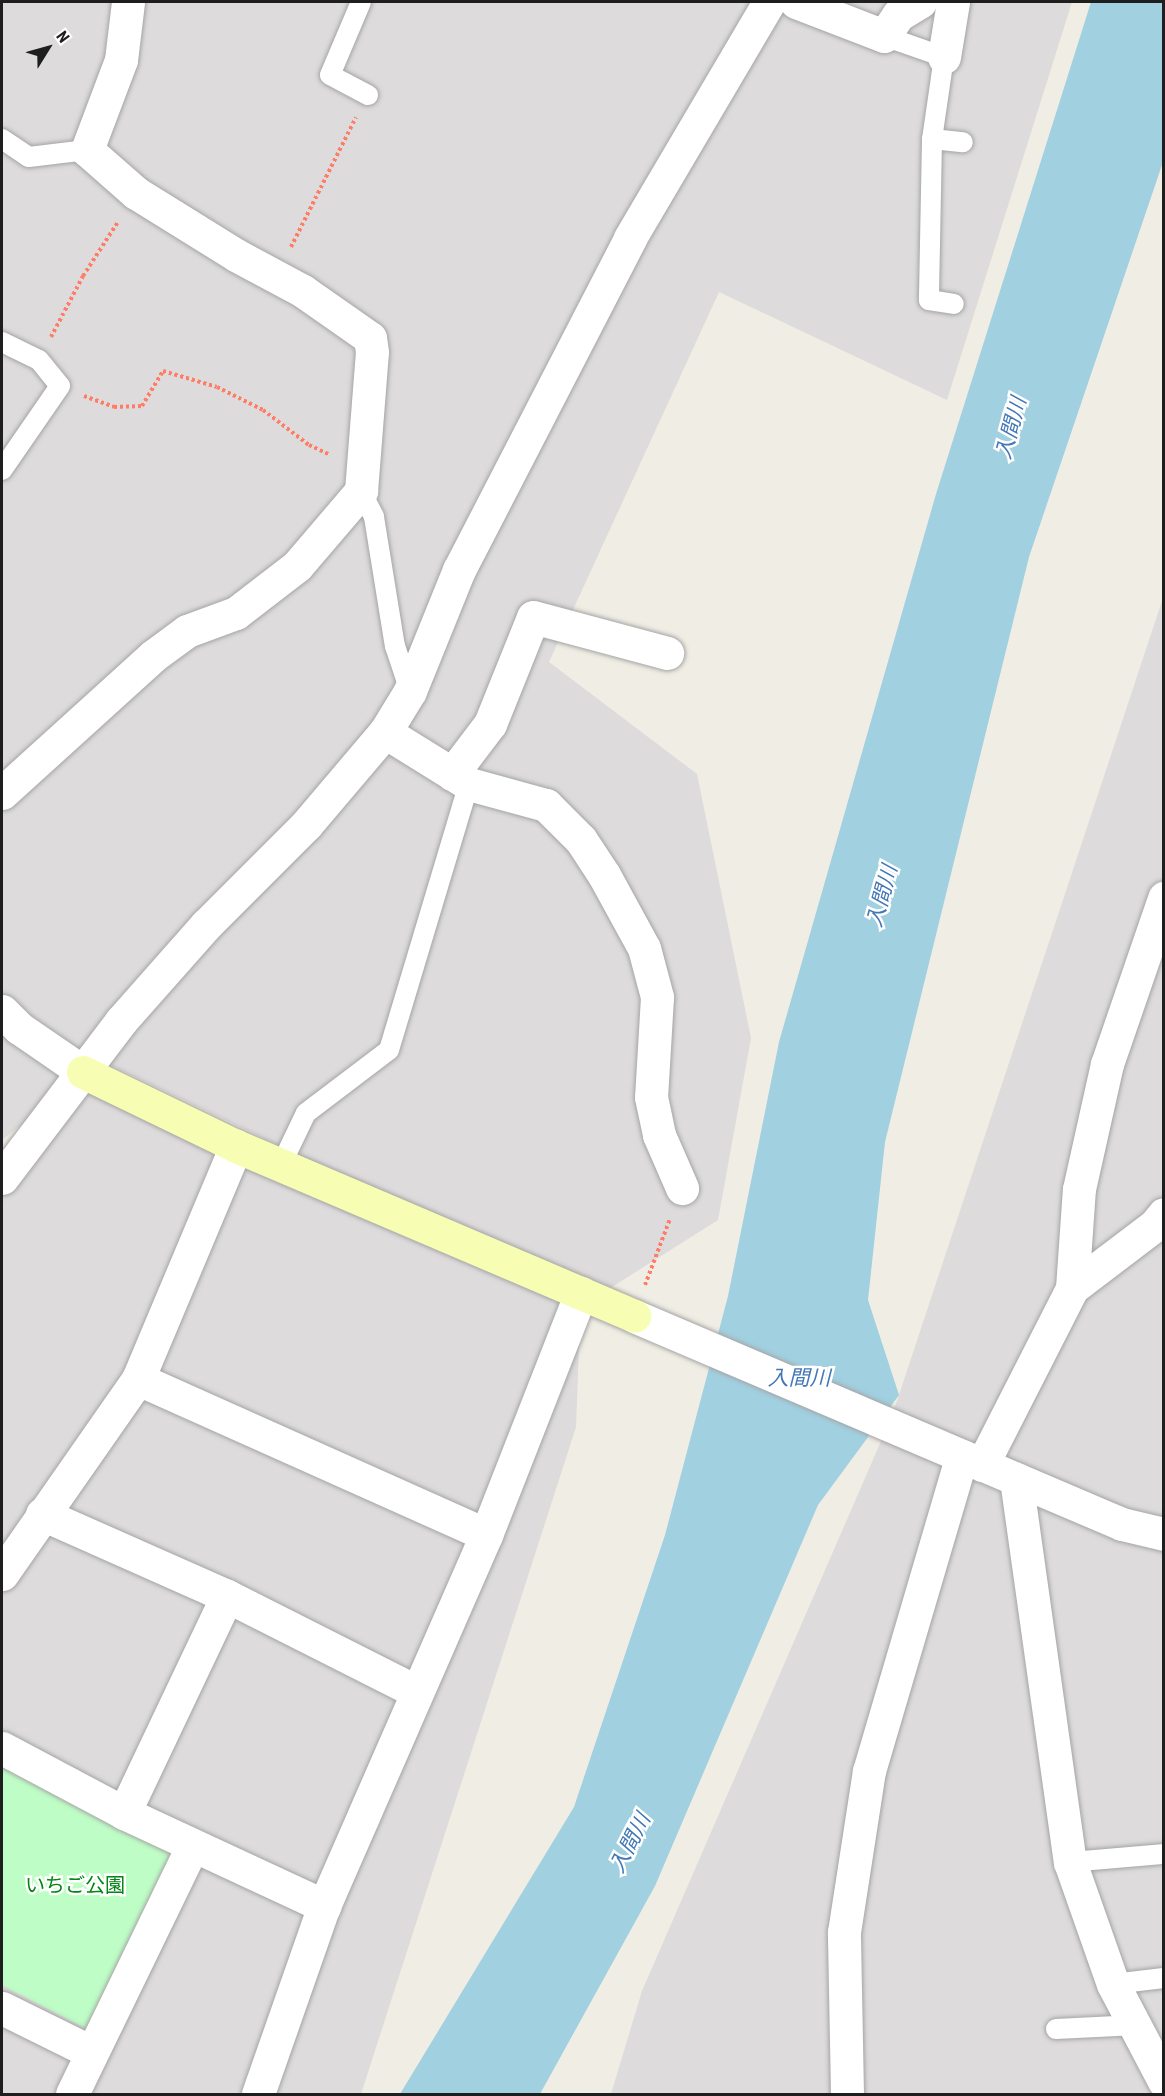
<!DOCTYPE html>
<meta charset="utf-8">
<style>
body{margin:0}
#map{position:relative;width:1165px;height:2096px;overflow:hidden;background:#f0ede4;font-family:"Roboto Condensed","Noto Sans JP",sans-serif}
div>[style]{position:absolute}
.residential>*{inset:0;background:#dddbdb}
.park>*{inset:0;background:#befdc5}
.water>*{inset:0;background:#a1d0e1}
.path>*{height:4px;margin-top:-2px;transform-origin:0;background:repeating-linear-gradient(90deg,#ff7c66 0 3px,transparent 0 6px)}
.roads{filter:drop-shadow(0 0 2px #a5a5a5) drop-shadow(0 0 2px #a5a5a5)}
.lane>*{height:20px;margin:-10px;padding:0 10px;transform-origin:10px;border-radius:10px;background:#fff}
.street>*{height:33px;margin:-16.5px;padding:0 16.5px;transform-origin:16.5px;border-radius:16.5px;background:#fff}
.secondary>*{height:33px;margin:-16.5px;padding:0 16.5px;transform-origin:16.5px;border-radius:16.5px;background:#f7feb4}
span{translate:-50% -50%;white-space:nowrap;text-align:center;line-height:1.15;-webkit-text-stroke:5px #fff;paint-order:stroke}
.park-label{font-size:20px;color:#038613}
.water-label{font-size:21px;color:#4378b6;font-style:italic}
.frame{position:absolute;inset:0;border:3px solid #1e1e1e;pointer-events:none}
.north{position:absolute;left:18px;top:18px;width:60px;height:60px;-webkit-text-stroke:4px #fff;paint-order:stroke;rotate:53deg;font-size:16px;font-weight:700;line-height:24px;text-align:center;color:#1e1e1e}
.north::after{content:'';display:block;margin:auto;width:21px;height:27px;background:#1e1e1e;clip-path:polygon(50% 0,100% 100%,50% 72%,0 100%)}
</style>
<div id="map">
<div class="residential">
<div style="clip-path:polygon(2px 2px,1072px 2px,947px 400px,719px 292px,549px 662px,697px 774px,751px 1038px,718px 1220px,596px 1297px,102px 1061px,87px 1073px,581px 1293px,576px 1427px,361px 2094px,2px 2094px,2px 1178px,72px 1084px,2px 1140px)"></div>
<div style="clip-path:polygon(1163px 598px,1163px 2094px,611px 2094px,642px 1991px,892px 1416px)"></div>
</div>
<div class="park">
<div style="clip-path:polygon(2px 1765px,174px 1853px,89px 2030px,2px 1985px)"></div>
</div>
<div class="water">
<div style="clip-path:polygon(1091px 2px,1163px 2px,1163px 162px,1029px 557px,885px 1142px,868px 1300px,899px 1395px,818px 1505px,655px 1886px,540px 2094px,400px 2094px,574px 1807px,665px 1535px,728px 1296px,779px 1042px,936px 494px)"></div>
</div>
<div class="path">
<div style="left:291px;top:247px;width:145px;rotate:-63.4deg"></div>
<div style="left:51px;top:337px;width:69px;rotate:-62.3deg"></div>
<div style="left:83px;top:276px;width:64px;rotate:-57.1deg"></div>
<div style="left:84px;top:396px;width:32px;rotate:20deg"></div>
<div style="left:114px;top:407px;width:28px;rotate:-2deg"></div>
<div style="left:142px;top:406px;width:41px;rotate:-59deg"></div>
<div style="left:163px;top:371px;width:56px;rotate:16.5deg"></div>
<div style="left:217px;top:387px;width:51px;rotate:26.6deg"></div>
<div style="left:263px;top:410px;width:58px;rotate:37.3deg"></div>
<div style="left:309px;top:445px;width:23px;rotate:25deg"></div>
<div style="left:645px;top:1285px;width:71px;rotate:-69.3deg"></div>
</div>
<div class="roads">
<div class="lane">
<div style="left:361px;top:2px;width:79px;rotate:113deg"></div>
<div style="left:330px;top:75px;width:43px;rotate:27.8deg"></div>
<div style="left:884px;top:36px;width:64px;rotate:19.3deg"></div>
<div style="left:944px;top:57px;width:83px;rotate:98.3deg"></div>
<div style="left:932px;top:139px;width:161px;rotate:91.1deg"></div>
<div style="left:929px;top:300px;width:25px;rotate:9deg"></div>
<div style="left:2px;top:139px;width:32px;rotate:34deg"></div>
<div style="left:29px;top:157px;width:58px;rotate:-6.9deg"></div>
<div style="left:932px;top:139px;width:31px;rotate:6deg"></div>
<div style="left:2px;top:342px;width:41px;rotate:25.9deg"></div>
<div style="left:39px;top:360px;width:33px;rotate:51deg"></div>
<div style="left:60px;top:386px;width:102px;rotate:124.6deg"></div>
<div style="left:361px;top:491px;width:29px;rotate:63deg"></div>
<div style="left:374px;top:517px;width:131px;rotate:80.8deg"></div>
<div style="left:395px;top:646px;width:47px;rotate:71.6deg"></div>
<div style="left:282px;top:1163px;width:55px;rotate:-64.4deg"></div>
<div style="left:306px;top:1113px;width:104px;rotate:-37.2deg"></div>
<div style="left:389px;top:1050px;width:278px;rotate:-73.3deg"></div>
<div style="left:1070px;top:1862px;width:94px;rotate:-4.9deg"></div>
<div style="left:1113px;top:1984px;width:51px;rotate:-6.7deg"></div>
<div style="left:1056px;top:2029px;width:81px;rotate:-2.8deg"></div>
</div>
<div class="street">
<div style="left:796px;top:2px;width:94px;rotate:21.1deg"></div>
<div style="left:884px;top:36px;width:25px;rotate:-56deg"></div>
<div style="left:898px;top:15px;width:26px;rotate:-31deg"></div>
<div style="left:944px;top:57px;width:56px;rotate:-80.7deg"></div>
<div style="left:385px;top:732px;width:99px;rotate:31.8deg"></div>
<div style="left:469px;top:784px;width:80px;rotate:15.3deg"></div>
<div style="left:546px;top:805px;width:49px;rotate:45deg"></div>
<div style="left:581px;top:840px;width:42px;rotate:56.7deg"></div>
<div style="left:604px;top:875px;width:83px;rotate:61.3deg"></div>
<div style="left:644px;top:948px;width:51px;rotate:75.1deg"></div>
<div style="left:657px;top:997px;width:100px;rotate:93.4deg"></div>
<div style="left:651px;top:1097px;width:39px;rotate:78deg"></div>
<div style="left:659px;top:1135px;width:58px;rotate:66.5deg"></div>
<div style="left:452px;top:774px;width:63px;rotate:-52.8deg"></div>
<div style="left:490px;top:724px;width:115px;rotate:-68.1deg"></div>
<div style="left:533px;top:617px;width:139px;rotate:15deg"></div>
<div style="left:2px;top:793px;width:204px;rotate:-42.2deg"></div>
<div style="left:153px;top:656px;width:42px;rotate:-36.3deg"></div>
<div style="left:187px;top:631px;width:52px;rotate:-20.2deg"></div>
<div style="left:236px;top:613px;width:77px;rotate:-37.6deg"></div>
<div style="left:297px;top:566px;width:99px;rotate:-49.5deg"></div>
<div style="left:361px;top:491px;width:139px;rotate:-85.5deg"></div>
<div style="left:372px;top:352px;width:14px;rotate:-98deg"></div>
<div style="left:370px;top:338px;width:82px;rotate:-145deg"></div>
<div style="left:303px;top:291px;width:76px;rotate:-151.8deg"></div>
<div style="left:236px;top:255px;width:118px;rotate:-148.2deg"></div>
<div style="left:136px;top:193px;width:65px;rotate:-138.7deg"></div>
<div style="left:87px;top:150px;width:96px;rotate:-69.3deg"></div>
<div style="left:121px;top:60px;width:58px;rotate:-83.1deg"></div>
<div style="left:2px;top:1011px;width:24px;rotate:45deg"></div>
<div style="left:19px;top:1028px;width:78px;rotate:34.5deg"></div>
<div style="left:2px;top:1178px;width:197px;rotate:-52.8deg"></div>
<div style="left:121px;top:1021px;width:128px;rotate:-48.5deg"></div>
<div style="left:206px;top:925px;width:141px;rotate:-45deg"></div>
<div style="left:306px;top:825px;width:122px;rotate:-49.7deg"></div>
<div style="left:385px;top:732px;width:48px;rotate:-58.6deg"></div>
<div style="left:410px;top:691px;width:131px;rotate:-68deg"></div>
<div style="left:459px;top:570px;width:373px;rotate:-62.7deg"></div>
<div style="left:630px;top:238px;width:274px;rotate:-59.5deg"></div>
<div style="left:1072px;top:1288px;width:99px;rotate:-86deg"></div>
<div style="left:1079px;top:1189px;width:128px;rotate:-77.4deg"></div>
<div style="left:1107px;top:1064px;width:176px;rotate:-71deg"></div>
<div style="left:634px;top:1316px;width:530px;rotate:23.09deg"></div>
<div style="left:1122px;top:1524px;width:43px;rotate:13.4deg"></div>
<div style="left:138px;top:1379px;width:381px;rotate:24.1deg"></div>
<div style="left:982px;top:1465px;width:199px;rotate:-63deg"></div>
<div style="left:1072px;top:1288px;width:104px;rotate:-37.2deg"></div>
<div style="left:1155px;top:1225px;width:14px;rotate:-51deg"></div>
<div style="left:1016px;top:1479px;width:387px;rotate:82deg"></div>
<div style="left:1070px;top:1862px;width:129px;rotate:70.6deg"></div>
<div style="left:1113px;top:1984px;width:110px;rotate:62.3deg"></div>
<div style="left:42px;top:1514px;width:202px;rotate:23.9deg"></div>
<div style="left:227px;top:1596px;width:211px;rotate:26.8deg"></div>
<div style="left:2px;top:1574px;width:238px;rotate:-55.1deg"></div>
<div style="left:138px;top:1379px;width:253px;rotate:-67.2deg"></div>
<div style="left:2px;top:1748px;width:138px;rotate:28deg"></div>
<div style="left:124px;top:1813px;width:221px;rotate:24.9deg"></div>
<div style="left:124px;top:1813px;width:240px;rotate:-64.6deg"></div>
<div style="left:2px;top:2008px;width:99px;rotate:26.3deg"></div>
<div style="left:72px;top:2094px;width:275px;rotate:-64.1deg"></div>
<div style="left:258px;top:2094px;width:199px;rotate:-70.7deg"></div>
<div style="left:324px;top:1906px;width:405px;rotate:-66.4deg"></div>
<div style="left:486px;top:1535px;width:260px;rotate:-68.6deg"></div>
<div style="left:847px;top:2094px;width:162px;rotate:-91.1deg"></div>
<div style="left:844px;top:1932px;width:163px;rotate:-81.2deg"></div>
<div style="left:869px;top:1771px;width:328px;rotate:-73.6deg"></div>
</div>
<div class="secondary">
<div style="left:83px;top:1072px;width:170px;rotate:25.8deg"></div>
<div style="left:236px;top:1146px;width:433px;rotate:23.1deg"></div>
</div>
</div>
<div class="park-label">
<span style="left:75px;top:1885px">いちご公園</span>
</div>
<div class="water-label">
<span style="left:1011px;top:428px;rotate:-75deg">入間川</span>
<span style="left:882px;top:896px;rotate:-75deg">入間川</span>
<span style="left:799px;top:1378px">入間川</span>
<span style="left:630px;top:1843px;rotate:-63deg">入間川</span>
</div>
<div class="frame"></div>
<div class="north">N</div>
</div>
